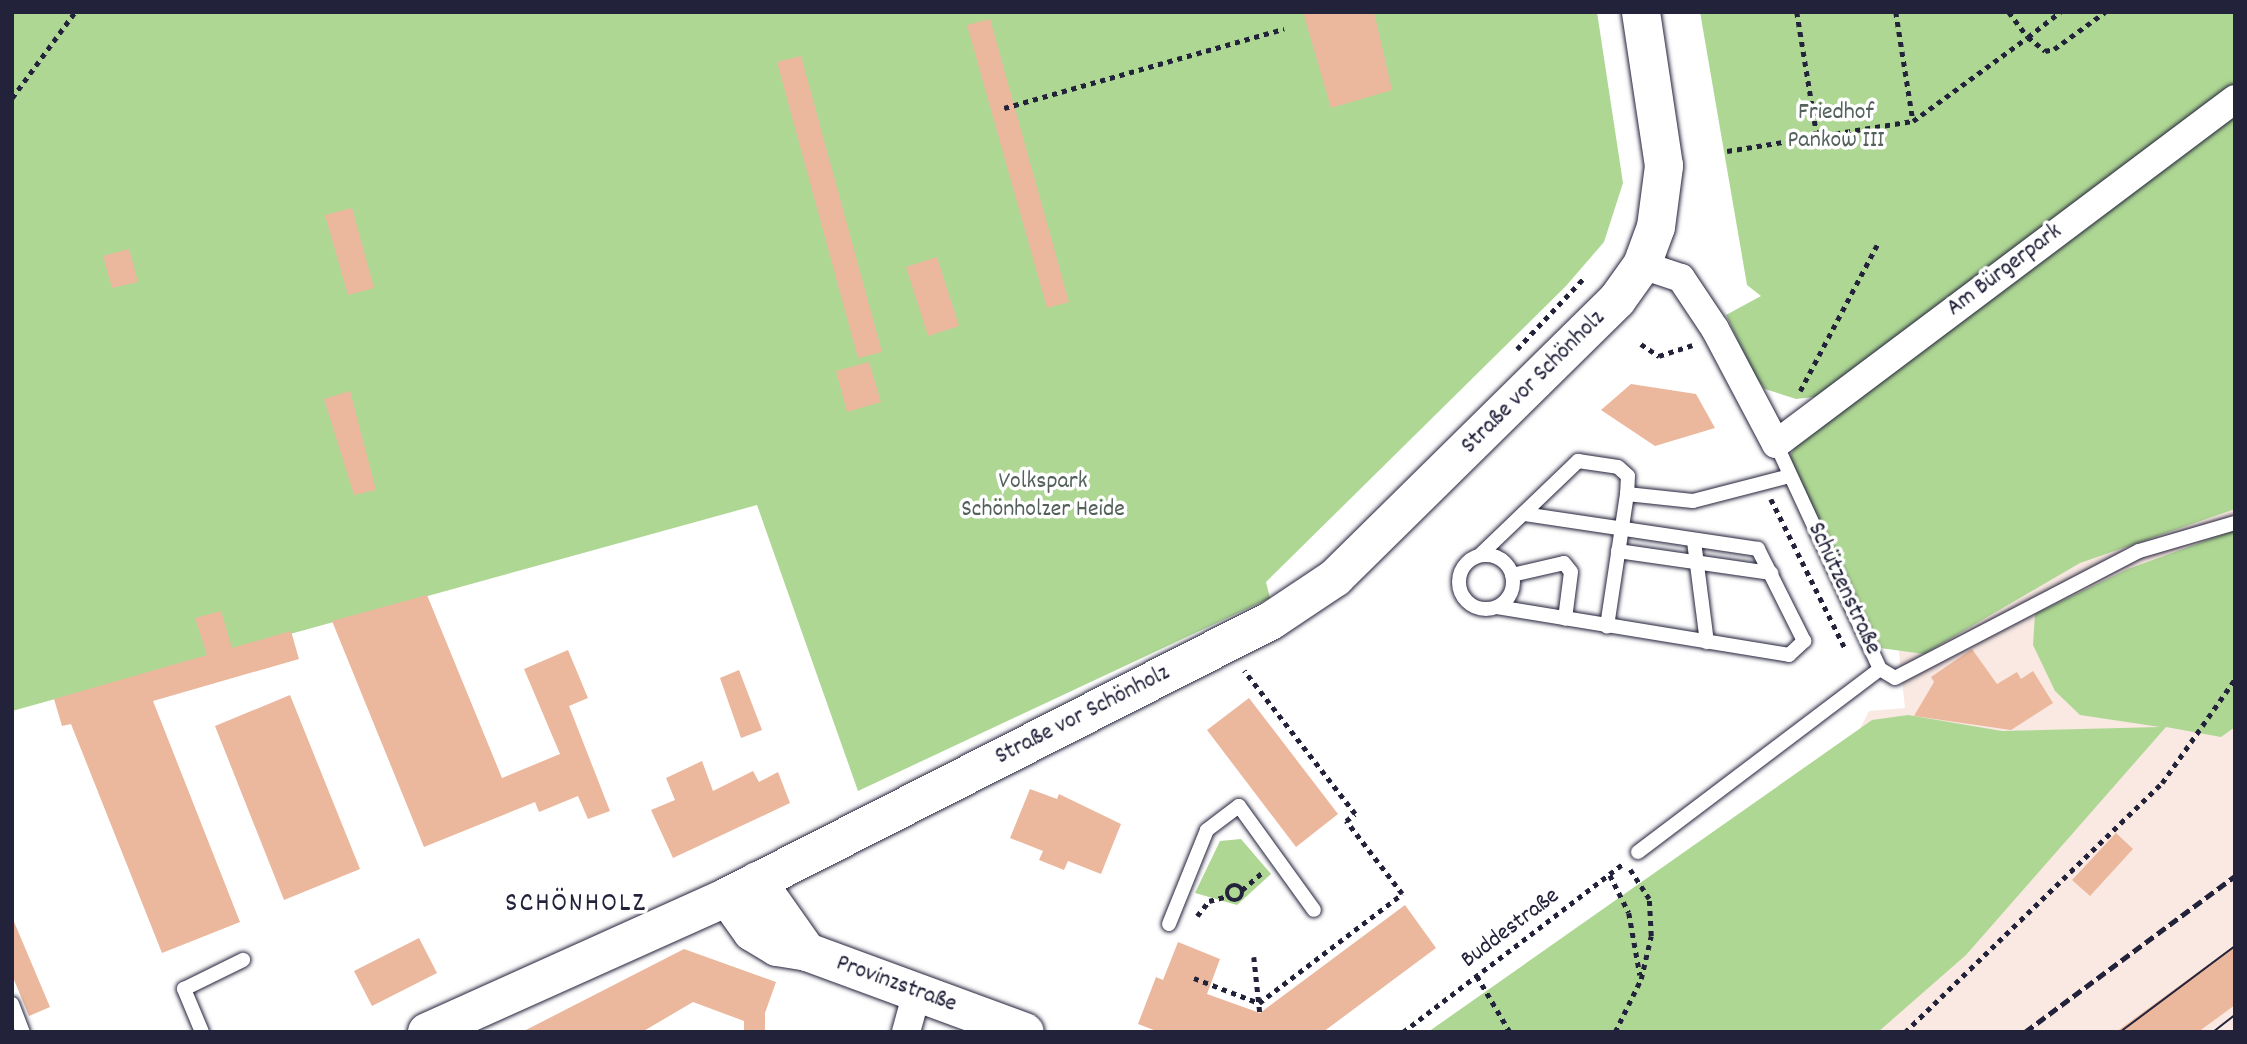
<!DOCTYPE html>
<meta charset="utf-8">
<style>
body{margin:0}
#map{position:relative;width:2247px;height:1044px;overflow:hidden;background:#fff;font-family:Dekko,sans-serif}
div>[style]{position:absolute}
.built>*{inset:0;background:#f9e9e2}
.green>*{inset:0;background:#afd794}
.building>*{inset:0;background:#ebb79d}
.path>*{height:4.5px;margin-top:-2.25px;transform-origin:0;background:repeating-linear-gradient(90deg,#22223b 0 5px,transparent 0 10px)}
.path>.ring{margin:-2.25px;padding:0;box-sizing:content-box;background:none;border:4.5px solid #22223b;border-radius:50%}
.roads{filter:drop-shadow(0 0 2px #22223b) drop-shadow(0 0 2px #22223b)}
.lane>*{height:14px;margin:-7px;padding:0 7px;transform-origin:7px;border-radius:7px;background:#fff}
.lane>.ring{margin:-7px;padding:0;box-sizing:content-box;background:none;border:14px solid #fff;border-radius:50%}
.street>*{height:28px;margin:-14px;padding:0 14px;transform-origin:14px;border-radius:14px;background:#fff}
.secondary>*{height:38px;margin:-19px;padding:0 19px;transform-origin:19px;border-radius:19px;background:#fff}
.tram>*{height:2px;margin:-1px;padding:0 1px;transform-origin:1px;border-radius:1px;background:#22223b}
.rail>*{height:5px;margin-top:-2.5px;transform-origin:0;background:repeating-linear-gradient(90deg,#22223b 0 10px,transparent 0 15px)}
span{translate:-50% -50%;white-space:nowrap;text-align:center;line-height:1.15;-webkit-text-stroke:7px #fff;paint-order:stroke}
.park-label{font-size:24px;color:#53615a}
.street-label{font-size:24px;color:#22223b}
.quarter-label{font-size:28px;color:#22223b;letter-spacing:2px}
.frame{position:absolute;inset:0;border:14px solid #22223b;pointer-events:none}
</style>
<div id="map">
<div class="built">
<div style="clip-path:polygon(2235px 139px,2235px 1032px,1705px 1032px,1869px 711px,1905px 708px,1896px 625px)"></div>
</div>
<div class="green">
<div style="clip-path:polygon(12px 12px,1597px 12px,1623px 183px,1604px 242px,1566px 286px,1266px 582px,1270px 598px,858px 791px,757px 505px,12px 711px)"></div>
<div style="clip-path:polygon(1700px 12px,2235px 12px,2235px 85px,1823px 396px,1796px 399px,1765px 389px,1756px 378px,1726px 315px,1761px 296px,1747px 285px)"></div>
<div style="clip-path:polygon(2235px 108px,2235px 509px,2080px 563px,1924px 654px,1880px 648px,1789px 458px,1802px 434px)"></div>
<div style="clip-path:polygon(2235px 530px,2235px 727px,2221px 737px,2166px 727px,1966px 955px,1878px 1032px,1428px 1032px,1872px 720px,1908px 715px,2002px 731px,2160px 727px,2080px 715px,2055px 691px,2033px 645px,2035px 614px,2128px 569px)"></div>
<div style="clip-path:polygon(1241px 839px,1271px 874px,1237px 905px,1195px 893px,1220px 841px)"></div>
</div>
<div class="building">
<div style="clip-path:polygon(1303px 12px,1374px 12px,1392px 90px,1331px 108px)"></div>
<div style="clip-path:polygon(990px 19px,1069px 302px,1047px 308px,967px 25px)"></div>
<div style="clip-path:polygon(801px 56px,882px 352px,858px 358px,777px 62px)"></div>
<div style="clip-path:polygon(352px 208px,374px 288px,348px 295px,325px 215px)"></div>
<div style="clip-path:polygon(129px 249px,138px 282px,112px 288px,103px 256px)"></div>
<div style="clip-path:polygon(937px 257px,959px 326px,928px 336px,906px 267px)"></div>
<div style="clip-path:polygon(869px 362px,881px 402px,847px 412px,836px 371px)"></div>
<div style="clip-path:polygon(1631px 384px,1696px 394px,1715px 428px,1655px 446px,1601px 410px)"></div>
<div style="clip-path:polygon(350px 391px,376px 490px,354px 495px,324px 399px)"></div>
<div style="clip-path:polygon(427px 595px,502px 778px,560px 754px,524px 669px,568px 650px,588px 698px,569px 706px,610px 811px,588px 819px,578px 796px,539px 812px,535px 802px,424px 847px,332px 621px)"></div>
<div style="clip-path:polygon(221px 611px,232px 648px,291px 631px,299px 659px,153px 701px,240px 922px,162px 953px,71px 724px,62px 726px,54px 699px,207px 655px,195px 618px)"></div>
<div style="clip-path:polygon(1972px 649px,1997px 684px,2017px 672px,2021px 679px,2033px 671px,2053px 703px,2011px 730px,1914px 716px,1934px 682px,1931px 677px)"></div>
<div style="clip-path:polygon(739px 670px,762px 730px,741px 738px,720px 678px)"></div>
<div style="clip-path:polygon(290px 695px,360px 869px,284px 900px,215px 726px)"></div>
<div style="clip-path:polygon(1249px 698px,1338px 814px,1296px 847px,1207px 730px)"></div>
<div style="clip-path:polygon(702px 761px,713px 791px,753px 771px,759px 782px,778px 772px,790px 803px,673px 858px,651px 810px,675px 800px,666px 778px)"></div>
<div style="clip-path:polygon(1030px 789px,1057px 799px,1059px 794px,1121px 824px,1101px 874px,1068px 861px,1064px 870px,1039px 860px,1043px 851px,1010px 838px)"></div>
<div style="clip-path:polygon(2116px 833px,2133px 849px,2090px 896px,2072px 880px)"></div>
<div style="clip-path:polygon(1405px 905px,1436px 948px,1323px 1032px,1159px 1032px,1138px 1024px,1156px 977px,1163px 980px,1178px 942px,1220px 959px,1207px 994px,1260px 1013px)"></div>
<div style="clip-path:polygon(12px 917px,50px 1007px,29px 1016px,12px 975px)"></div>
<div style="clip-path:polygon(419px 938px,437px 973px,372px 1006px,354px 971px)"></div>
<div style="clip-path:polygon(2235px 945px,2235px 1005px,2198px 1032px,2116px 1032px)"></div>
<div style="clip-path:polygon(684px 949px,776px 982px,765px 1013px,765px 1032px,744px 1032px,744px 1021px,693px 1002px,642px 1032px,522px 1032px)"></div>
</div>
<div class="path">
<div style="left:1797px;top:12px;width:126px;rotate:80.8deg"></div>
<div style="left:1896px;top:12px;width:110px;rotate:81.1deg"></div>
<div style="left:2009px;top:12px;width:31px;rotate:53deg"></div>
<div style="left:2028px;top:37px;width:41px;rotate:-38deg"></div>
<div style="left:12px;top:98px;width:107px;rotate:-53.8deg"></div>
<div style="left:1004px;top:108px;width:291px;rotate:-15.8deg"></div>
<div style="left:1727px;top:151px;width:188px;rotate:-9.2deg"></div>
<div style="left:1913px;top:121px;width:142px;rotate:-36.1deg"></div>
<div style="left:2028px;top:37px;width:22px;rotate:39deg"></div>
<div style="left:2045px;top:51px;width:9px;rotate:-13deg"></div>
<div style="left:2054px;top:49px;width:63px;rotate:-36deg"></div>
<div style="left:1641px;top:344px;width:22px;rotate:34deg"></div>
<div style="left:1659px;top:356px;width:35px;rotate:-18deg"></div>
<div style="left:1517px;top:349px;width:98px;rotate:-46.7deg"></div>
<div style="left:1800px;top:391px;width:167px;rotate:-62.2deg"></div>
<div style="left:1771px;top:499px;width:166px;rotate:63.6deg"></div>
<div style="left:1610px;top:875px;width:42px;rotate:63.4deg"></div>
<div style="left:1629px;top:913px;width:63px;rotate:79.9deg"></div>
<div class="ring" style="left:1227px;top:885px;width:11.5px;height:11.5px"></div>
<div style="left:1242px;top:890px;width:28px;rotate:-41deg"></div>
<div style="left:1197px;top:916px;width:19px;rotate:-51deg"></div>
<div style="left:1209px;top:901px;width:20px;rotate:-15deg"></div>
<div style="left:1254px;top:957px;width:56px;rotate:83.9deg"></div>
<div style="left:1477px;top:976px;width:65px;rotate:59.5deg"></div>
<div style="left:1194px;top:978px;width:70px;rotate:21deg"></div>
<div style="left:1259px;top:1003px;width:180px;rotate:-37.3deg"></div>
<div style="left:1402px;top:894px;width:92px;rotate:-127.5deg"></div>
<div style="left:1346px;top:821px;width:11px;rotate:-38deg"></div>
<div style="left:1355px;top:814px;width:181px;rotate:-127.8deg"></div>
<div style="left:1403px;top:1032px;width:278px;rotate:-37.4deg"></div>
<div style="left:1615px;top:1032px;width:59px;rotate:-63.9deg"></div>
<div style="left:1641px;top:979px;width:44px;rotate:-76.9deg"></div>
<div style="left:1651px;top:936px;width:37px;rotate:-93deg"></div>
<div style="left:1649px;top:899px;width:35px;rotate:-123deg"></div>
<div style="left:1905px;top:1032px;width:358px;rotate:-44.1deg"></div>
<div style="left:2162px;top:783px;width:127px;rotate:-54.9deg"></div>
</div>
<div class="roads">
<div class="lane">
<div style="left:1627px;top:494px;width:66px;rotate:6.1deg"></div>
<div style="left:1693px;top:501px;width:100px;rotate:-14.5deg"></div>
<div style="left:1694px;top:541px;width:102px;rotate:82.7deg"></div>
<div style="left:1618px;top:551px;width:155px;rotate:8.2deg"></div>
<div style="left:1480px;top:555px;width:136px;rotate:-43.8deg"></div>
<div style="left:1578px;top:461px;width:40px;rotate:8.5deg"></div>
<div style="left:1618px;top:467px;width:13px;rotate:42deg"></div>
<div style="left:1628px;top:476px;width:18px;rotate:93deg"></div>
<div style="left:1627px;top:494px;width:134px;rotate:98.6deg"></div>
<div class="ring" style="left:1459px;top:555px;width:40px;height:40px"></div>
<div style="left:1512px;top:575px;width:53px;rotate:-13deg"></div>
<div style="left:1564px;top:563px;width:11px;rotate:52deg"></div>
<div style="left:1571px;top:572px;width:47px;rotate:97.3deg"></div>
<div style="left:1497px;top:607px;width:296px;rotate:9.3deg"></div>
<div style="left:1789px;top:655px;width:21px;rotate:-43deg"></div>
<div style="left:1804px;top:641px;width:103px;rotate:-116.6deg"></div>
<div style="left:1758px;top:549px;width:237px;rotate:-171.5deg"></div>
<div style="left:1880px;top:669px;width:17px;rotate:31deg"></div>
<div style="left:1895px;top:678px;width:275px;rotate:-27.5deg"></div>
<div style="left:2139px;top:551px;width:100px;rotate:-16.3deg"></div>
<div style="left:1638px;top:852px;width:303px;rotate:-37.1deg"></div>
<div style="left:1880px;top:669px;width:248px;rotate:-114.8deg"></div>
<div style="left:1169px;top:924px;width:101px;rotate:-68deg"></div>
<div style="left:1207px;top:830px;width:40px;rotate:-37deg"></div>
<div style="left:1239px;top:806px;width:128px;rotate:54.2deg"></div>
<div style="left:12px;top:1004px;width:30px;rotate:69deg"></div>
<div style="left:202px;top:1032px;width:47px;rotate:-112.7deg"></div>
<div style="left:184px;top:989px;width:66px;rotate:-26.2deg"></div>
</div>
<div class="street">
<div style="left:1642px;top:265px;width:41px;rotate:18.4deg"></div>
<div style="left:1681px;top:278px;width:61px;rotate:56.3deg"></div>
<div style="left:1715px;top:329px;width:130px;rotate:62.1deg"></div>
<div style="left:1776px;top:444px;width:574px;rotate:-36.93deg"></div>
<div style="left:906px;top:1032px;width:41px;rotate:-74.6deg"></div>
</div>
<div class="secondary">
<div style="left:757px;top:881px;width:87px;rotate:54.8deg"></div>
<div style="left:727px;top:897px;width:43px;rotate:54.5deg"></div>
<div style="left:752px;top:932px;width:29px;rotate:31deg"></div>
<div style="left:777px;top:947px;width:30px;rotate:9deg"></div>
<div style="left:807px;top:952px;width:232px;rotate:20.2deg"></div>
<div style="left:427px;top:1032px;width:329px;rotate:-24.2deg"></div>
<div style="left:727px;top:897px;width:611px;rotate:-26.94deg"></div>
<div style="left:1272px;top:620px;width:76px;rotate:-33.7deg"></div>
<div style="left:1335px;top:578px;width:396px;rotate:-44.6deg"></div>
<div style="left:1617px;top:300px;width:43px;rotate:-54.5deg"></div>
<div style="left:1642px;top:265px;width:40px;rotate:-69.8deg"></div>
<div style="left:1656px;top:227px;width:62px;rotate:-82.5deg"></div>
<div style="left:1664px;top:166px;width:156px;rotate:-98.5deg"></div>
</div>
</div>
<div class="tram">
<div style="left:2120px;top:1032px;width:144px;rotate:-36.8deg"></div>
<div style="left:2213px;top:1032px;width:28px;rotate:-38deg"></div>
</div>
<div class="rail">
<div style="left:2025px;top:1032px;width:262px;rotate:-36.6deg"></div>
</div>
<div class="park-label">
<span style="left:1836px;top:128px">Friedhof<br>Pankow III</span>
<span style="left:1043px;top:497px">Volkspark<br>Schönholzer Heide</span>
</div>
<div class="street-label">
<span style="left:2005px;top:271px;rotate:-37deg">Am Bürgerpark</span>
<span style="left:1534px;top:383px;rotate:-45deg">Straße vor Schönholz</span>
<span style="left:1843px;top:589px;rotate:65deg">Schützenstraße</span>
<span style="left:1083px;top:716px;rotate:-27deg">Straße vor Schönholz</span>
<span style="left:1511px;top:929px;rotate:-37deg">Buddestraße</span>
<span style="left:896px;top:985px;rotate:20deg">Provinzstraße</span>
</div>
<div class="quarter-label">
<span style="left:576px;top:905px">SCHÖNHOLZ</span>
</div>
<div class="frame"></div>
</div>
